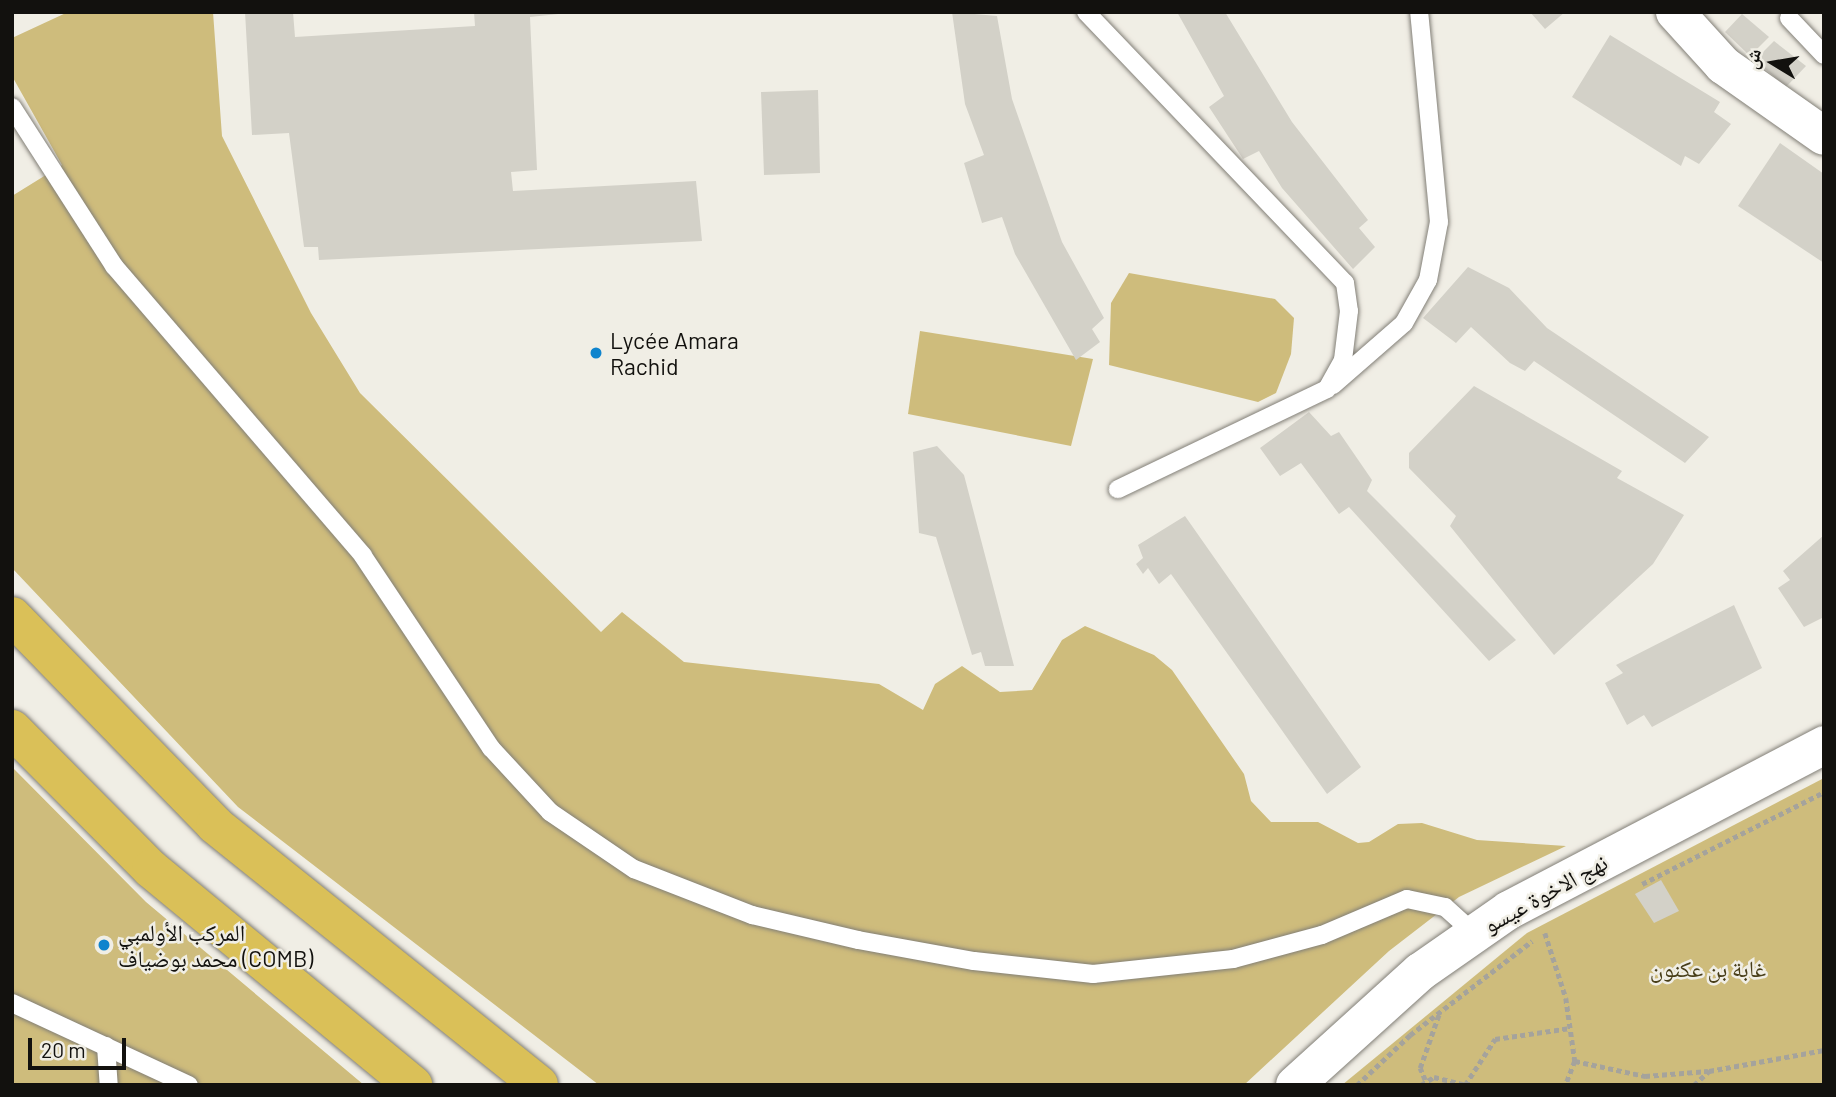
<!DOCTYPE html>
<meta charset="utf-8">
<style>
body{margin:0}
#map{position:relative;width:1836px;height:1097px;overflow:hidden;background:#f0eee5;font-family:Barlow,"Noto Naskh Arabic",sans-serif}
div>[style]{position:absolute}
.green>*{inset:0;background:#cebc7c}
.building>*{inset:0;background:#d3d1c8}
.path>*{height:4.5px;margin-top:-2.25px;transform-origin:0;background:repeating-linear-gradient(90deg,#a5a39c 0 5px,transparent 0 8.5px)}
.roads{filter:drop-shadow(0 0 2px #827f77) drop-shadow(0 0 2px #827f77)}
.service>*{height:18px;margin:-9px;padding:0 9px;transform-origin:9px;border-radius:9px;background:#fff}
.tertiary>*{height:38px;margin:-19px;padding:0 19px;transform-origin:19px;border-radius:19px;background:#fff}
.trunk>*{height:38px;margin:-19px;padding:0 19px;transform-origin:19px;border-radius:19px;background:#dac058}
.dots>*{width:19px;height:19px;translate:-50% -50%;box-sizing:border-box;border:4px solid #f0eee5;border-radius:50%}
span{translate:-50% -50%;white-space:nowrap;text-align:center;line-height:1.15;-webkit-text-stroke:5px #f0eee5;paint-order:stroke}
.poi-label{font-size:23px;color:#12110e}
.left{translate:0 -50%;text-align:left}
.street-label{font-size:23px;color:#12110e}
.park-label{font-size:23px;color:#483e19}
.frame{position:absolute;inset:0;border:14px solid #12110e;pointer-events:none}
.north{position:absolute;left:1738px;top:28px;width:70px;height:70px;-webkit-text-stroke:5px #f0eee5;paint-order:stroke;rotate:281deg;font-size:19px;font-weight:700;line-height:28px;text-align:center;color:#12110e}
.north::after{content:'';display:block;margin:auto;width:24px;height:32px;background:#12110e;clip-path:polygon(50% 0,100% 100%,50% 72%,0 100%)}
.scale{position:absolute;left:28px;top:1038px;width:98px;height:32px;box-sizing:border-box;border:4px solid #12110e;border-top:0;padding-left:9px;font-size:21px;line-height:24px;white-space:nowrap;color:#12110e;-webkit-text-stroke:5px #f0eee5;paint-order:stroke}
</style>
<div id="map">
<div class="green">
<div style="clip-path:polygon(68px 12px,213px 12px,222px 136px,311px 313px,360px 393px,601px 632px,622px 612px,684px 662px,879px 684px,923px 710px,935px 684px,962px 666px,1000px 692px,1032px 690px,1062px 640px,1085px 626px,1154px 655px,1172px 670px,1244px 774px,1251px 801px,1271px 822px,1318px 822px,1358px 843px,1369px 842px,1398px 824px,1422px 823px,1477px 840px,1566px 846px,1459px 897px,1389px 951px,1244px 1085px,599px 1085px,238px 807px,12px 568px,12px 196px,62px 165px,12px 76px,12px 38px)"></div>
<div style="clip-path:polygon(1129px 273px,1275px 299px,1294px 318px,1291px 354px,1276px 393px,1258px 402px,1109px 365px,1111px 303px)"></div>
<div style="clip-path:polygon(920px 331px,1093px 359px,1071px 446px,908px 414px)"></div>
<div style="clip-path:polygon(12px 767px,146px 902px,364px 1085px,12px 1085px)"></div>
<div style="clip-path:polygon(1824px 778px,1824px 1085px,1342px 1085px,1527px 933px)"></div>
</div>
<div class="building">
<div style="clip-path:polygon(245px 12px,293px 12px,295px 37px,475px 26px,474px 12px,577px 12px,530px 17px,537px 170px,511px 172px,513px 191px,696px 181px,702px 241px,319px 260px,318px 247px,304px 247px,289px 133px,252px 135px)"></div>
<div style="clip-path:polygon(952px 12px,997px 16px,1012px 99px,1062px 242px,1104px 318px,1092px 329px,1100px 342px,1076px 360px,1015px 254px,1002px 217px,982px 223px,964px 163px,984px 155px,965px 104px)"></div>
<div style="clip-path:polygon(1177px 12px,1225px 12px,1292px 122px,1368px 220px,1359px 228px,1375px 247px,1353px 269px,1282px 188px,1259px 151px,1243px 159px,1209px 107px,1224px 96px)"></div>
<div style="clip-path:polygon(1530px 12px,1565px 12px,1545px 29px)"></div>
<div style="clip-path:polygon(1742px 14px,1769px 37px,1750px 56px,1725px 32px)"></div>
<div style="clip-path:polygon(1610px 35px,1720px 102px,1714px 112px,1731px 124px,1699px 164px,1685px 156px,1681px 166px,1572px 97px)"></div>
<div style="clip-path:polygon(1774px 41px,1806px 66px,1786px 87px,1755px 60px)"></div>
<div style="clip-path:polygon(818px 90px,820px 173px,764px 175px,761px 92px)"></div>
<div style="clip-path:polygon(1780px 143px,1824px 174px,1824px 263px,1738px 206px)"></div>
<div style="clip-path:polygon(1468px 267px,1509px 288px,1547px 328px,1709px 437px,1685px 463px,1534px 361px,1525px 371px,1510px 363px,1471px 327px,1456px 343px,1423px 318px)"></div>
<div style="clip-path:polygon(1474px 386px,1622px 471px,1617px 478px,1684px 515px,1653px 564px,1554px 655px,1450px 526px,1456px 516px,1409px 468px,1409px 453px)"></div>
<div style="clip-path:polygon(1309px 412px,1331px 436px,1339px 432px,1372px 480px,1367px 491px,1516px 640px,1489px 661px,1349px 507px,1339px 514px,1301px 463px,1280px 476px,1260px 448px)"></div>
<div style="clip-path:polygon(937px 446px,964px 475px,1014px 666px,985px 666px,981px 652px,972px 655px,936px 537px,919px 533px,913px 452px)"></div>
<div style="clip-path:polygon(1185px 516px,1361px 767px,1327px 794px,1171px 574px,1159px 584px,1148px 568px,1143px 574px,1136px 564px,1143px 558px,1138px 545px)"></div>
<div style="clip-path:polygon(1824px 535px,1824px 617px,1804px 627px,1778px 588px,1790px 580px,1783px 571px)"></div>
<div style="clip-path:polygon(1734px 605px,1762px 668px,1652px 727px,1644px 715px,1627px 725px,1605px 683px,1623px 673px,1616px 665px)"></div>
<div style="clip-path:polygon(1661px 880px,1679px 911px,1654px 923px,1635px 894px)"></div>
</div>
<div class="path">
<div style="left:1642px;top:884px;width:204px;rotate:-26.8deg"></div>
<div style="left:1545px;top:933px;width:68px;rotate:72.1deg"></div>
<div style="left:1566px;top:998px;width:64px;rotate:81.9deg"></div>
<div style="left:1575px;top:1061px;width:26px;rotate:111deg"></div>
<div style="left:1575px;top:1061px;width:72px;rotate:12.1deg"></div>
<div style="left:1645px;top:1076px;width:63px;rotate:-4.5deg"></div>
<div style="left:1425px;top:1080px;width:13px;rotate:-113deg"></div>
<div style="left:1420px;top:1068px;width:57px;rotate:-70.6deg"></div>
<div style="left:1357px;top:1085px;width:73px;rotate:-43.3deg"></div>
<div style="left:1410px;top:1035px;width:154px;rotate:-37.6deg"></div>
<div style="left:1421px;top:1085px;width:15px;rotate:-32deg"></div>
<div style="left:1434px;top:1077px;width:32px;rotate:14deg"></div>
<div style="left:1465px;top:1085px;width:55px;rotate:-56.9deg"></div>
<div style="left:1495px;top:1039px;width:76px;rotate:-8.3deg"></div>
<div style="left:1694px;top:1085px;width:21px;rotate:-43deg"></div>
<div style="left:1709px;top:1071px;width:117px;rotate:-10.3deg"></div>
</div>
<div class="roads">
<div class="service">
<div style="left:1086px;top:12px;width:375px;rotate:46.3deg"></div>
<div style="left:1345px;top:283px;width:28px;rotate:82deg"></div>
<div style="left:1349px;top:311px;width:49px;rotate:97deg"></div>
<div style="left:1343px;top:360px;width:33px;rotate:119deg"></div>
<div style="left:1327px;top:389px;width:232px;rotate:154.4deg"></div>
<div style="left:1789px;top:18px;width:51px;rotate:46.6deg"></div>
<div style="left:12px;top:107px;width:189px;rotate:57.3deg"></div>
<div style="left:114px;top:266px;width:382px;rotate:49.3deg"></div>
<div style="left:363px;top:556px;width:231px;rotate:56.3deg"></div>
<div style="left:491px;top:748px;width:87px;rotate:47.3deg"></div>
<div style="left:550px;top:812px;width:102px;rotate:34.2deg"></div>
<div style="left:634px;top:869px;width:127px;rotate:21.3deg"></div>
<div style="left:752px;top:915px;width:109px;rotate:13.3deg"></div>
<div style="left:858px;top:940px;width:118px;rotate:10.3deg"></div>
<div style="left:974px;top:961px;width:120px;rotate:6.2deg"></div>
<div style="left:1093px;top:974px;width:141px;rotate:-6.1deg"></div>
<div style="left:1233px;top:959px;width:92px;rotate:-15.1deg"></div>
<div style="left:1322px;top:935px;width:92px;rotate:-23deg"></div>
<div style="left:1407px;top:899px;width:39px;rotate:12deg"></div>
<div style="left:1445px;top:907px;width:39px;rotate:42deg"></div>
<div style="left:1333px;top:385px;width:94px;rotate:-41.1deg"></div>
<div style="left:1404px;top:323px;width:49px;rotate:-60.8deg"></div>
<div style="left:1428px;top:280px;width:59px;rotate:-79.3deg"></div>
<div style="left:1439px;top:222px;width:211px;rotate:-95.4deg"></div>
<div style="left:12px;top:1003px;width:195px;rotate:24.9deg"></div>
<div style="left:106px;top:1046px;width:39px;rotate:86deg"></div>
</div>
<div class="tertiary">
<div style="left:1675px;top:12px;width:72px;rotate:47.8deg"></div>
<div style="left:1723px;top:65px;width:123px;rotate:35.1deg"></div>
<div style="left:1295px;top:1085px;width:169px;rotate:-42.1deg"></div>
<div style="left:1420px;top:972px;width:108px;rotate:-34.9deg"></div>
<div style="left:1509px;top:910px;width:356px;rotate:-27.6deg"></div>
</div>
<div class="trunk">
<div style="left:12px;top:616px;width:291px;rotate:45.8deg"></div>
<div style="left:215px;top:825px;width:415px;rotate:38.7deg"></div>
<div style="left:12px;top:729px;width:197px;rotate:45.2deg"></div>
<div style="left:151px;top:869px;width:340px;rotate:39.5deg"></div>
</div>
</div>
<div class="dots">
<div style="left:596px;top:353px;background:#0f84cd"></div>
<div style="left:104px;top:945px;background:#0f84cd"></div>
</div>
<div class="poi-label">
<span class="left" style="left:610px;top:353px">Lycée Amara<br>Rachid</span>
<span class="left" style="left:118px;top:945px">المركب الأولمبي<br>محمد بوضياف (COMB)</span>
</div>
<div class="street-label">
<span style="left:1545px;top:893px;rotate:-29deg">نهج الاخوة عيسو</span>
</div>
<div class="park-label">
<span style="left:1708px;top:968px">غابة بن عكنون</span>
</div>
<div class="frame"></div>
<div class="north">ش</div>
<div class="scale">20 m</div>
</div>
